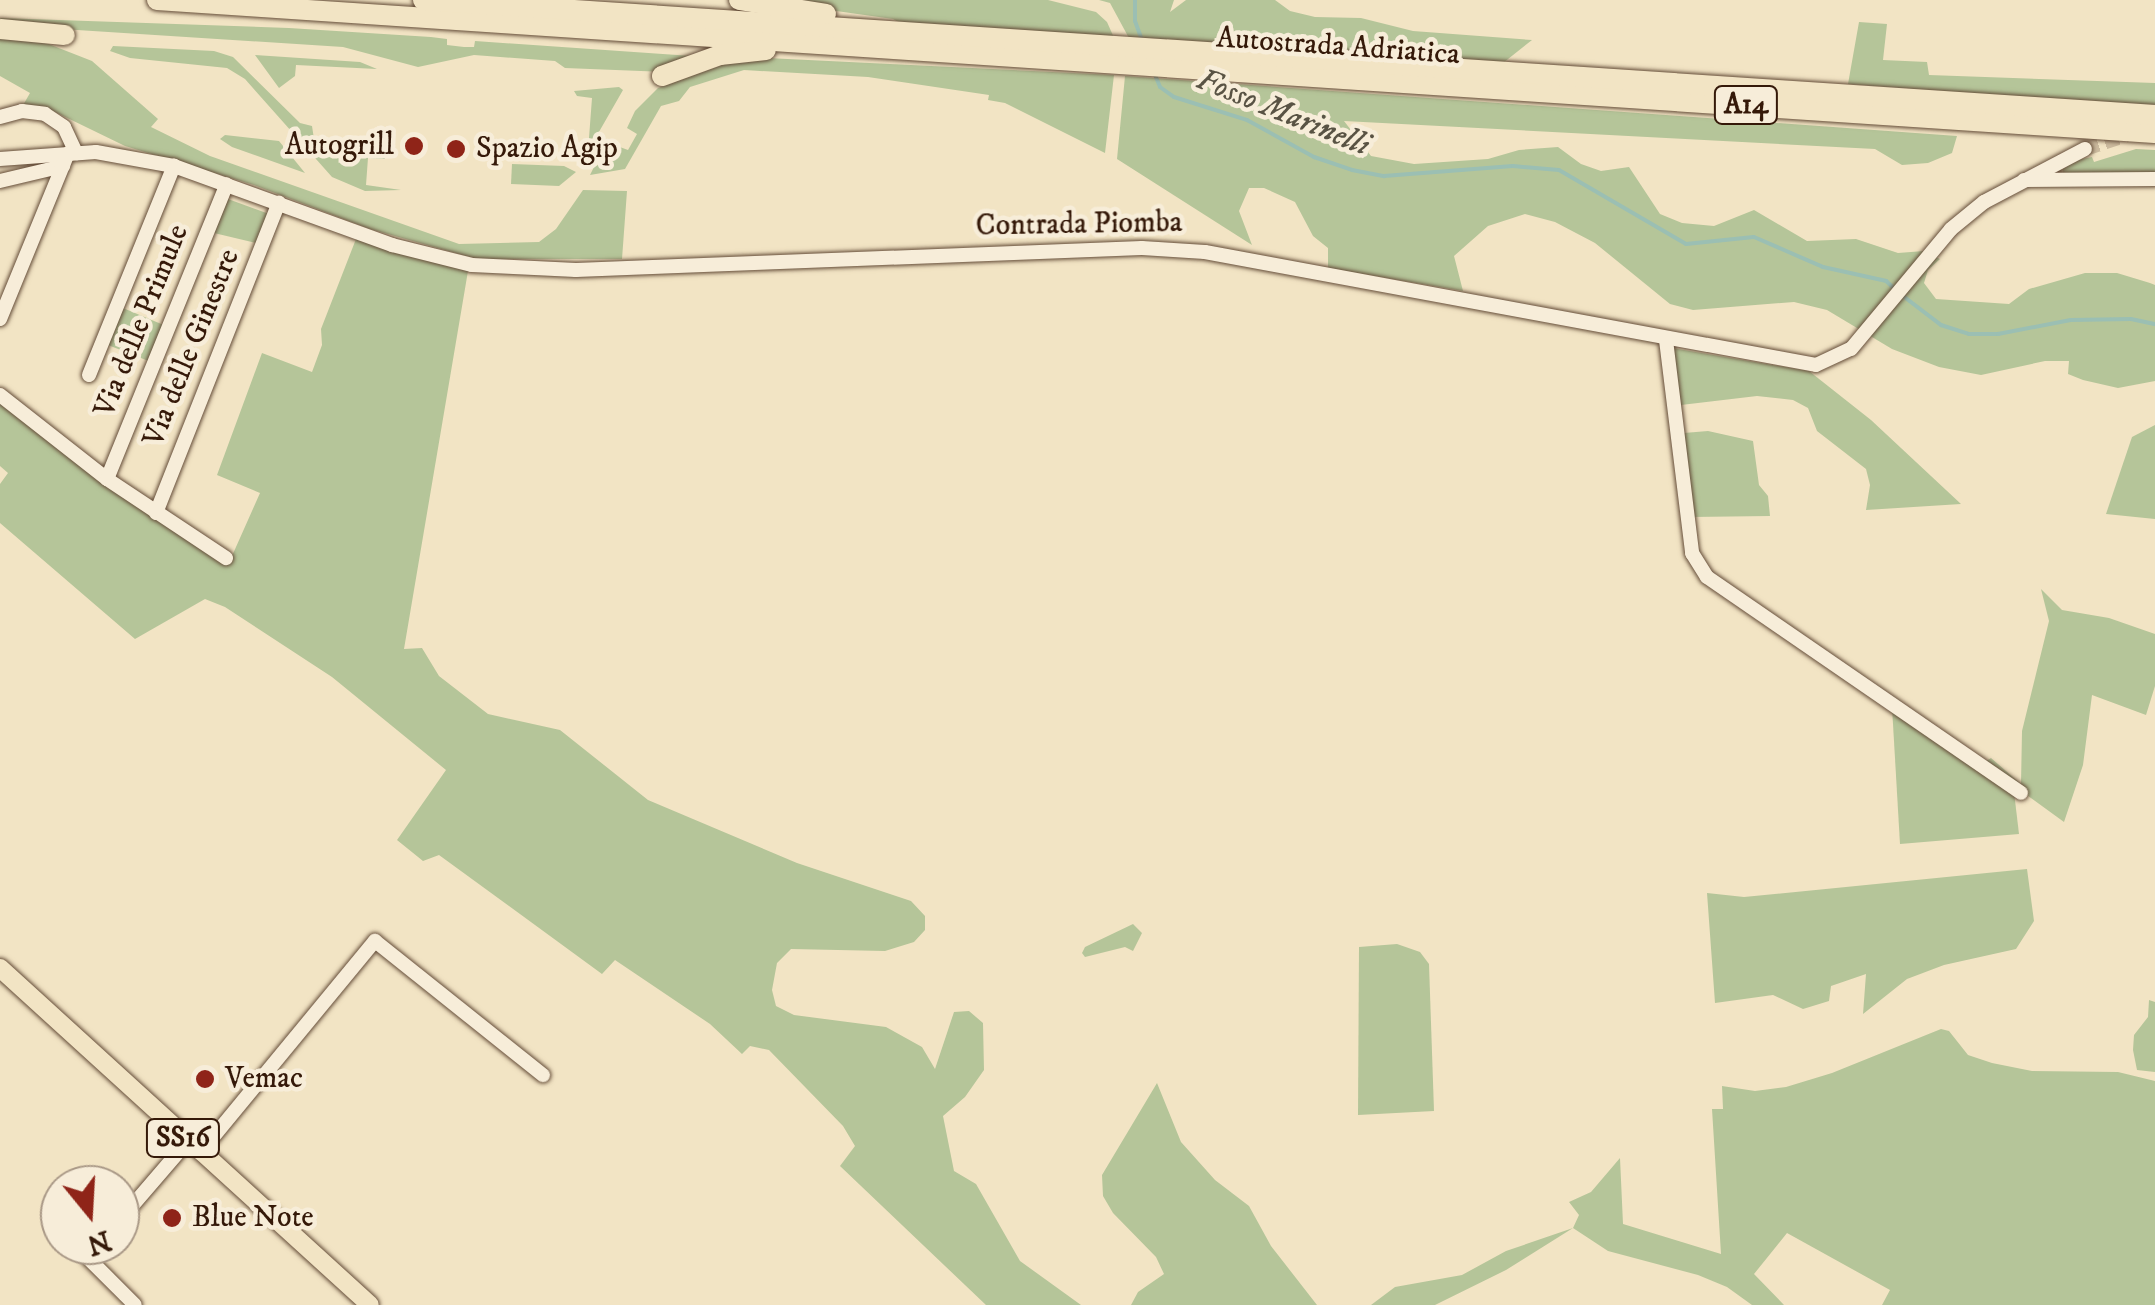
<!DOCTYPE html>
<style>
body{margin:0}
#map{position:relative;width:2155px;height:1305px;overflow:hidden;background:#f2e4c4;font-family:"IM FELL DW Pica",serif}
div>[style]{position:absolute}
.green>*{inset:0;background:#b5c599}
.stream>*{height:4px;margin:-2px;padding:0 2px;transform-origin:2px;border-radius:2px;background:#9bbfb3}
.minor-tunnel>*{height:14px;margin-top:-7px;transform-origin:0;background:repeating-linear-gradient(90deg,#ccbb9f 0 14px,transparent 0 21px)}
.roads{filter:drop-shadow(0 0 2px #644c38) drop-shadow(0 0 2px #644c38)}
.minor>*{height:14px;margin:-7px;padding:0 7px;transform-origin:7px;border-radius:7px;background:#f7edd9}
.major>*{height:18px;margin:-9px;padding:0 9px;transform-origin:9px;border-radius:9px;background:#f2e4c4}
.highway>*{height:20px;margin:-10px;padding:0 10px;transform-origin:10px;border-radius:10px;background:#f2e4c4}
.dots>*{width:28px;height:28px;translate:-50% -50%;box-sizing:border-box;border:5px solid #f7edd9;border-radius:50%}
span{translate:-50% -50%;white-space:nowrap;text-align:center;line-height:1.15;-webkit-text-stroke:9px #f7edd9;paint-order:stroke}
.shield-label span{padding:2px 8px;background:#f7edd9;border:2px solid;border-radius:8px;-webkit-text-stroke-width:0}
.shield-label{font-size:28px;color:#351909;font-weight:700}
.street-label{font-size:30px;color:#351909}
.poi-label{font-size:30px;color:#351909}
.right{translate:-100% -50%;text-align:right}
.left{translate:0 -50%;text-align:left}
.water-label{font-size:32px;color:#595344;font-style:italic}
.north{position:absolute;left:40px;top:1165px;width:100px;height:100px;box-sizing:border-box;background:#f7edd9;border:2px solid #a99886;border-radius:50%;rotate:162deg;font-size:28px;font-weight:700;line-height:40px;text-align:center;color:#351909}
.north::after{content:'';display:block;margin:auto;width:35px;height:45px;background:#8f2418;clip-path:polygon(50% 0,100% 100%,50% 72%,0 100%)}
</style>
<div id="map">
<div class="green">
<div style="clip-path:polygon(759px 0,1048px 0,1096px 12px,1107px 22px,1115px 40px,909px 28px,893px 19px)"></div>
<div style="clip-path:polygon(1099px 0,1174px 0,1170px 12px,1186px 0,1275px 0,1290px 11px,1315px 17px,1361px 18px,1413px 31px,1532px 40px,1503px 63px,1130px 40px,1110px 3px)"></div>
<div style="clip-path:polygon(0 18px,289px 28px,431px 37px,447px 39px,447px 45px,464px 47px,474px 47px,475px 41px,706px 57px,666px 72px,565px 68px,555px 61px,474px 55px,418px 67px,343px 47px,15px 26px,4px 25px)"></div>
<div style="clip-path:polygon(1859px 22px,1887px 24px,1883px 60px,1927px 62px,1929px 75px,2155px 83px,2155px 108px,1848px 84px)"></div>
<div style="clip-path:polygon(0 38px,46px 43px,92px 61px,158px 119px,151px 127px,210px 156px,459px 244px,539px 242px,556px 229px,583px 190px,627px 191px,622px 259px,477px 259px,370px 229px,254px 185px,125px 146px,53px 111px,22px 107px,30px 93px,0 76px)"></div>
<div style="clip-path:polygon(113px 46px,214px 51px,233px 57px,300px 123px,312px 126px,314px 139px,386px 144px,385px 159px,368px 158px,366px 185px,401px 190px,365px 191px,332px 177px,245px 79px,227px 68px,130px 58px,110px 51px)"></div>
<div style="clip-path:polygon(255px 55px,360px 62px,377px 69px,296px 65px,295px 76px,279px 88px)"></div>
<div style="clip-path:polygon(745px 57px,1114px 75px,1105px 153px,1005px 103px,988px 100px,989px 95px,868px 77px,744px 70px,690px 87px,679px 101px,661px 106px,625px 169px,590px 175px,594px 167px,610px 159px,617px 146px,628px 150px,637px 134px,627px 128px,635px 111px,658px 88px)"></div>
<div style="clip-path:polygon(1125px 76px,1957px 136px,1952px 153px,1928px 163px,1902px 165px,1875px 149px,1344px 121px,1371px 156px,1414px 164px,1488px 159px,1519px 150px,1558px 147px,1581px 164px,1601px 171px,1629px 167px,1660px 214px,1682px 223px,1714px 226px,1754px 210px,1807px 241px,1856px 239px,1898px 253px,1924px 251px,1940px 259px,1928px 270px,1924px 283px,1936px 299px,2009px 304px,2029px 289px,2085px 273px,2117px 273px,2150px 283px,2155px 285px,2155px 381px,2118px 388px,2083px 380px,2068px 374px,2069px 361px,2045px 361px,1981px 375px,1939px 367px,1892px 349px,1827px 310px,1794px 302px,1693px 310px,1670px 304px,1595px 243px,1555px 222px,1525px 214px,1488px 226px,1454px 256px,1463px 291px,1328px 268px,1328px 248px,1313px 236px,1295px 202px,1264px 188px,1249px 188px,1239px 211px,1252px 245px,1117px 159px)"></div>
<div style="clip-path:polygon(619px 87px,623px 90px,588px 151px,592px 98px,577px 96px,574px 91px)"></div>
<div style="clip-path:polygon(225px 135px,279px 141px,305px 173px,232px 147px,220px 139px)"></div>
<div style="clip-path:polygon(2136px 149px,2155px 150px,2155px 173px,2063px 173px,2063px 169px,2077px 160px,2092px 157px,2094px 162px)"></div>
<div style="clip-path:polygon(512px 164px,564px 166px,576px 172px,559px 186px,511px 184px)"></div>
<div style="clip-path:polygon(228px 199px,272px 215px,260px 244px,214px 233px)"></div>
<div style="clip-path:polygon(356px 239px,468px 271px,404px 649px,422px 648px,439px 676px,488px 714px,560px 730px,648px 800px,797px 863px,911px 901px,925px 916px,925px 930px,914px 942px,885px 951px,791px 949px,777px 963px,772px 990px,776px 1006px,794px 1015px,886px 1027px,922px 1047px,935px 1069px,954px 1012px,969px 1011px,983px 1023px,984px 1070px,965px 1097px,943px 1116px,954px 1171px,976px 1184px,1020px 1261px,1081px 1305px,986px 1305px,840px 1166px,855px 1146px,843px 1126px,769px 1050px,750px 1046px,742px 1054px,710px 1024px,615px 960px,602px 974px,439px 855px,423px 861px,397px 840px,446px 770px,332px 677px,225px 607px,205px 599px,135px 639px,0 523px,0 484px,8px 473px,0 466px,0 404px,102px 483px,228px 565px,260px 493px,217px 475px,262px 353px,312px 372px,322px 345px,321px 329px)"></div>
<div style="clip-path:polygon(123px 308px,166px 326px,151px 362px,108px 345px)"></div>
<div style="clip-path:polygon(1672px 348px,1809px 371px,1871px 420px,1961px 504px,1866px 510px,1870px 485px,1866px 469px,1817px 431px,1808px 408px,1793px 400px,1757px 396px,1681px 405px)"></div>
<div style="clip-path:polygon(2155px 425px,2155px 519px,2106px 514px,2132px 437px)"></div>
<div style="clip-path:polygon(1708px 431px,1753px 441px,1759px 485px,1768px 496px,1770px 516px,1691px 517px,1684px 433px)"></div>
<div style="clip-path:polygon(2041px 589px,2062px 610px,2109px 618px,2155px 634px,2155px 686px,2146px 715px,2092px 695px,2083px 765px,2064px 822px,1983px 763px,1991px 758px,2021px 784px,2022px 731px,2049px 621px)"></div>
<div style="clip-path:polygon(1892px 707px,2014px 792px,2019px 834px,1900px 844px)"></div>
<div style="clip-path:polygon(2027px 869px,2034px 921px,2016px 949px,1944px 965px,1907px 979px,1863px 1014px,1866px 974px,1831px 986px,1829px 1001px,1803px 1009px,1773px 995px,1715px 1003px,1707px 893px,1744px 897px)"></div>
<div style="clip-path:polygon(1133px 924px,1142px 933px,1133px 951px,1125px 947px,1085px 957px,1082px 953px,1085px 947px)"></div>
<div style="clip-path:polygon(1397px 944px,1420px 952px,1429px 964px,1434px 1111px,1358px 1115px,1359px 947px)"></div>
<div style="clip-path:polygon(2149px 1000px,2155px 1002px,2155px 1072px,2137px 1070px,2133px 1050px,2134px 1035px,2148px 1017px)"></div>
<div style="clip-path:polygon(1941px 1029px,1949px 1031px,1968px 1055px,1992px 1063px,2032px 1071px,2118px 1072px,2155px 1081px,2155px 1305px,1882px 1305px,1890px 1290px,1787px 1233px,1754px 1274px,1784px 1305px,1752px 1305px,1727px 1287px,1698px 1275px,1608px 1251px,1573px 1228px,1506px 1270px,1435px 1305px,1371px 1305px,1395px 1287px,1462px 1275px,1506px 1251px,1573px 1228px,1579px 1215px,1569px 1202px,1591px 1192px,1620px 1158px,1623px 1224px,1721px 1254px,1712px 1109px,1723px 1109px,1722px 1086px,1755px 1091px,1786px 1087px,1832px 1073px)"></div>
<div style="clip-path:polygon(1157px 1083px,1181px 1142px,1215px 1180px,1249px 1206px,1271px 1246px,1317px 1305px,1131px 1305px,1138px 1292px,1164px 1274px,1156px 1257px,1113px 1213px,1103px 1196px,1102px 1175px)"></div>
</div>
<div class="stream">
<div style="left:1135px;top:0;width:21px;rotate:90deg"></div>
<div style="left:1135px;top:21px;width:23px;rotate:70deg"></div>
<div style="left:1155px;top:75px;width:13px;rotate:67deg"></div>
<div style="left:1160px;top:87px;width:17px;rotate:36deg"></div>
<div style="left:1174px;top:97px;width:77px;rotate:17.5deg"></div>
<div style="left:1247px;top:120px;width:77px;rotate:28.9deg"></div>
<div style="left:1314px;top:157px;width:40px;rotate:18.9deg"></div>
<div style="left:1352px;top:170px;width:33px;rotate:11deg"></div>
<div style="left:1384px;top:176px;width:129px;rotate:-4.4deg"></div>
<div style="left:1513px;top:166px;width:46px;rotate:5deg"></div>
<div style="left:1559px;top:170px;width:147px;rotate:30.2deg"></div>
<div style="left:1686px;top:244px;width:68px;rotate:-5.9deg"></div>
<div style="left:1754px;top:237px;width:75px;rotate:23.5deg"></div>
<div style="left:1823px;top:267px;width:65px;rotate:12.5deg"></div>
<div style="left:1886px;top:281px;width:13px;rotate:42deg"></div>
<div style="left:1903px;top:296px;width:48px;rotate:37.3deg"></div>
<div style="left:1941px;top:325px;width:29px;rotate:18deg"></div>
<div style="left:1969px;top:334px;width:29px"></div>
<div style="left:1998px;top:334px;width:74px;rotate:-10.9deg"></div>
<div style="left:2071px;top:320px;width:60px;rotate:-1deg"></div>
<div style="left:2131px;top:319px;width:25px;rotate:12deg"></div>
</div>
<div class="minor-tunnel">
<div style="left:2085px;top:149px;width:44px;rotate:-18.4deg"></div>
</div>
<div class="roads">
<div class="minor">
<div style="left:0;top:117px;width:23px;rotate:-15deg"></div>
<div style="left:22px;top:111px;width:23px;rotate:7deg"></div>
<div style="left:45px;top:114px;width:23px;rotate:34deg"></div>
<div style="left:64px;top:127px;width:29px;rotate:65deg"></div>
<div style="left:0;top:159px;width:96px;rotate:-4.2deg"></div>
<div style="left:96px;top:152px;width:79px;rotate:10.2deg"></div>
<div style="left:174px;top:166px;width:232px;rotate:19.9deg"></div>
<div style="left:392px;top:245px;width:82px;rotate:14deg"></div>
<div style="left:472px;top:265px;width:104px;rotate:2.8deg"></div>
<div style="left:576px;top:270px;width:566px;rotate:-2.23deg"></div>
<div style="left:1142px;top:248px;width:63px;rotate:3.6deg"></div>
<div style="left:1205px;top:252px;width:621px;rotate:10.48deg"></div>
<div style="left:1816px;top:365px;width:38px;rotate:-25deg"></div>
<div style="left:1851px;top:349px;width:156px;rotate:-50.2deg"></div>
<div style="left:1951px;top:229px;width:43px;rotate:-39.3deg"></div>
<div style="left:1984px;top:202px;width:114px;rotate:-27.7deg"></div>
<div style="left:2024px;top:180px;width:131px;rotate:-0.4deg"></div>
<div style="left:0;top:181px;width:65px;rotate:-13.4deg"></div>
<div style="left:0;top:319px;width:179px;rotate:-67.7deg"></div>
<div style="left:1666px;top:340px;width:215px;rotate:83deg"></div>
<div style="left:1692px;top:553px;width:28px;rotate:58deg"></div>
<div style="left:1707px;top:577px;width:381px;rotate:34.5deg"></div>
<div style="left:89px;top:375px;width:226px;rotate:-67.9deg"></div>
<div style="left:0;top:395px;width:136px;rotate:38.1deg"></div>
<div style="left:107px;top:479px;width:143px;rotate:33.6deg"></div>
<div style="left:107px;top:479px;width:318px;rotate:-67.9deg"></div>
<div style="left:156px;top:513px;width:334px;rotate:-68.4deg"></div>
<div style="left:200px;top:1153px;width:275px;rotate:-50.5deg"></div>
<div style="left:375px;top:941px;width:215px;rotate:38.6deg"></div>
<div style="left:120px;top:1220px;width:103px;rotate:-49.3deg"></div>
<div style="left:99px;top:1245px;width:17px;rotate:130deg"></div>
<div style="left:88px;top:1258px;width:66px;rotate:45deg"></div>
</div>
<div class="major">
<div style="left:0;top:968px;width:500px;rotate:42.33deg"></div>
</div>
<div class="highway">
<div style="left:157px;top:0;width:2002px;rotate:3.81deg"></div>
<div style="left:423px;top:0;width:1736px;rotate:3.8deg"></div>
<div style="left:739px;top:0;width:88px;rotate:9.1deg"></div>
<div style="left:0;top:29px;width:65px;rotate:5.3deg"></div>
<div style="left:662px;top:76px;width:62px;rotate:-19.9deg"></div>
<div style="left:720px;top:55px;width:46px;rotate:-6.2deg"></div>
</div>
</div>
<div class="dots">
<div style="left:414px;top:146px;background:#8f2418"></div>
<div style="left:456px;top:149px;background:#8f2418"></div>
<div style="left:205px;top:1079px;background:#8f2418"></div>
<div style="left:172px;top:1218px;background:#8f2418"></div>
</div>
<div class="shield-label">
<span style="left:1746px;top:105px">A14</span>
<span style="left:183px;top:1138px">SS16</span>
</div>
<div class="street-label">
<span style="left:1338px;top:47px;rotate:4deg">Autostrada Adriatica</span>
<span style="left:1079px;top:225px;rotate:-1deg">Contrada Piomba</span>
<span style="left:142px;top:321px;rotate:-68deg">Via delle Primule</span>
<span style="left:192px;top:348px;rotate:-68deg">Via delle Ginestre</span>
</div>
<div class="poi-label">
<span class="right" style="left:394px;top:146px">Autogrill</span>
<span class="left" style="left:476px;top:149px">Spazio Agip</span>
<span class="left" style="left:225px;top:1079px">Vemac</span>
<span class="left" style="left:192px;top:1218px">Blue Note</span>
</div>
<div class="water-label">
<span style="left:1283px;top:113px;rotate:22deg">Fosso Marinelli</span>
</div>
<div class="north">N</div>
</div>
